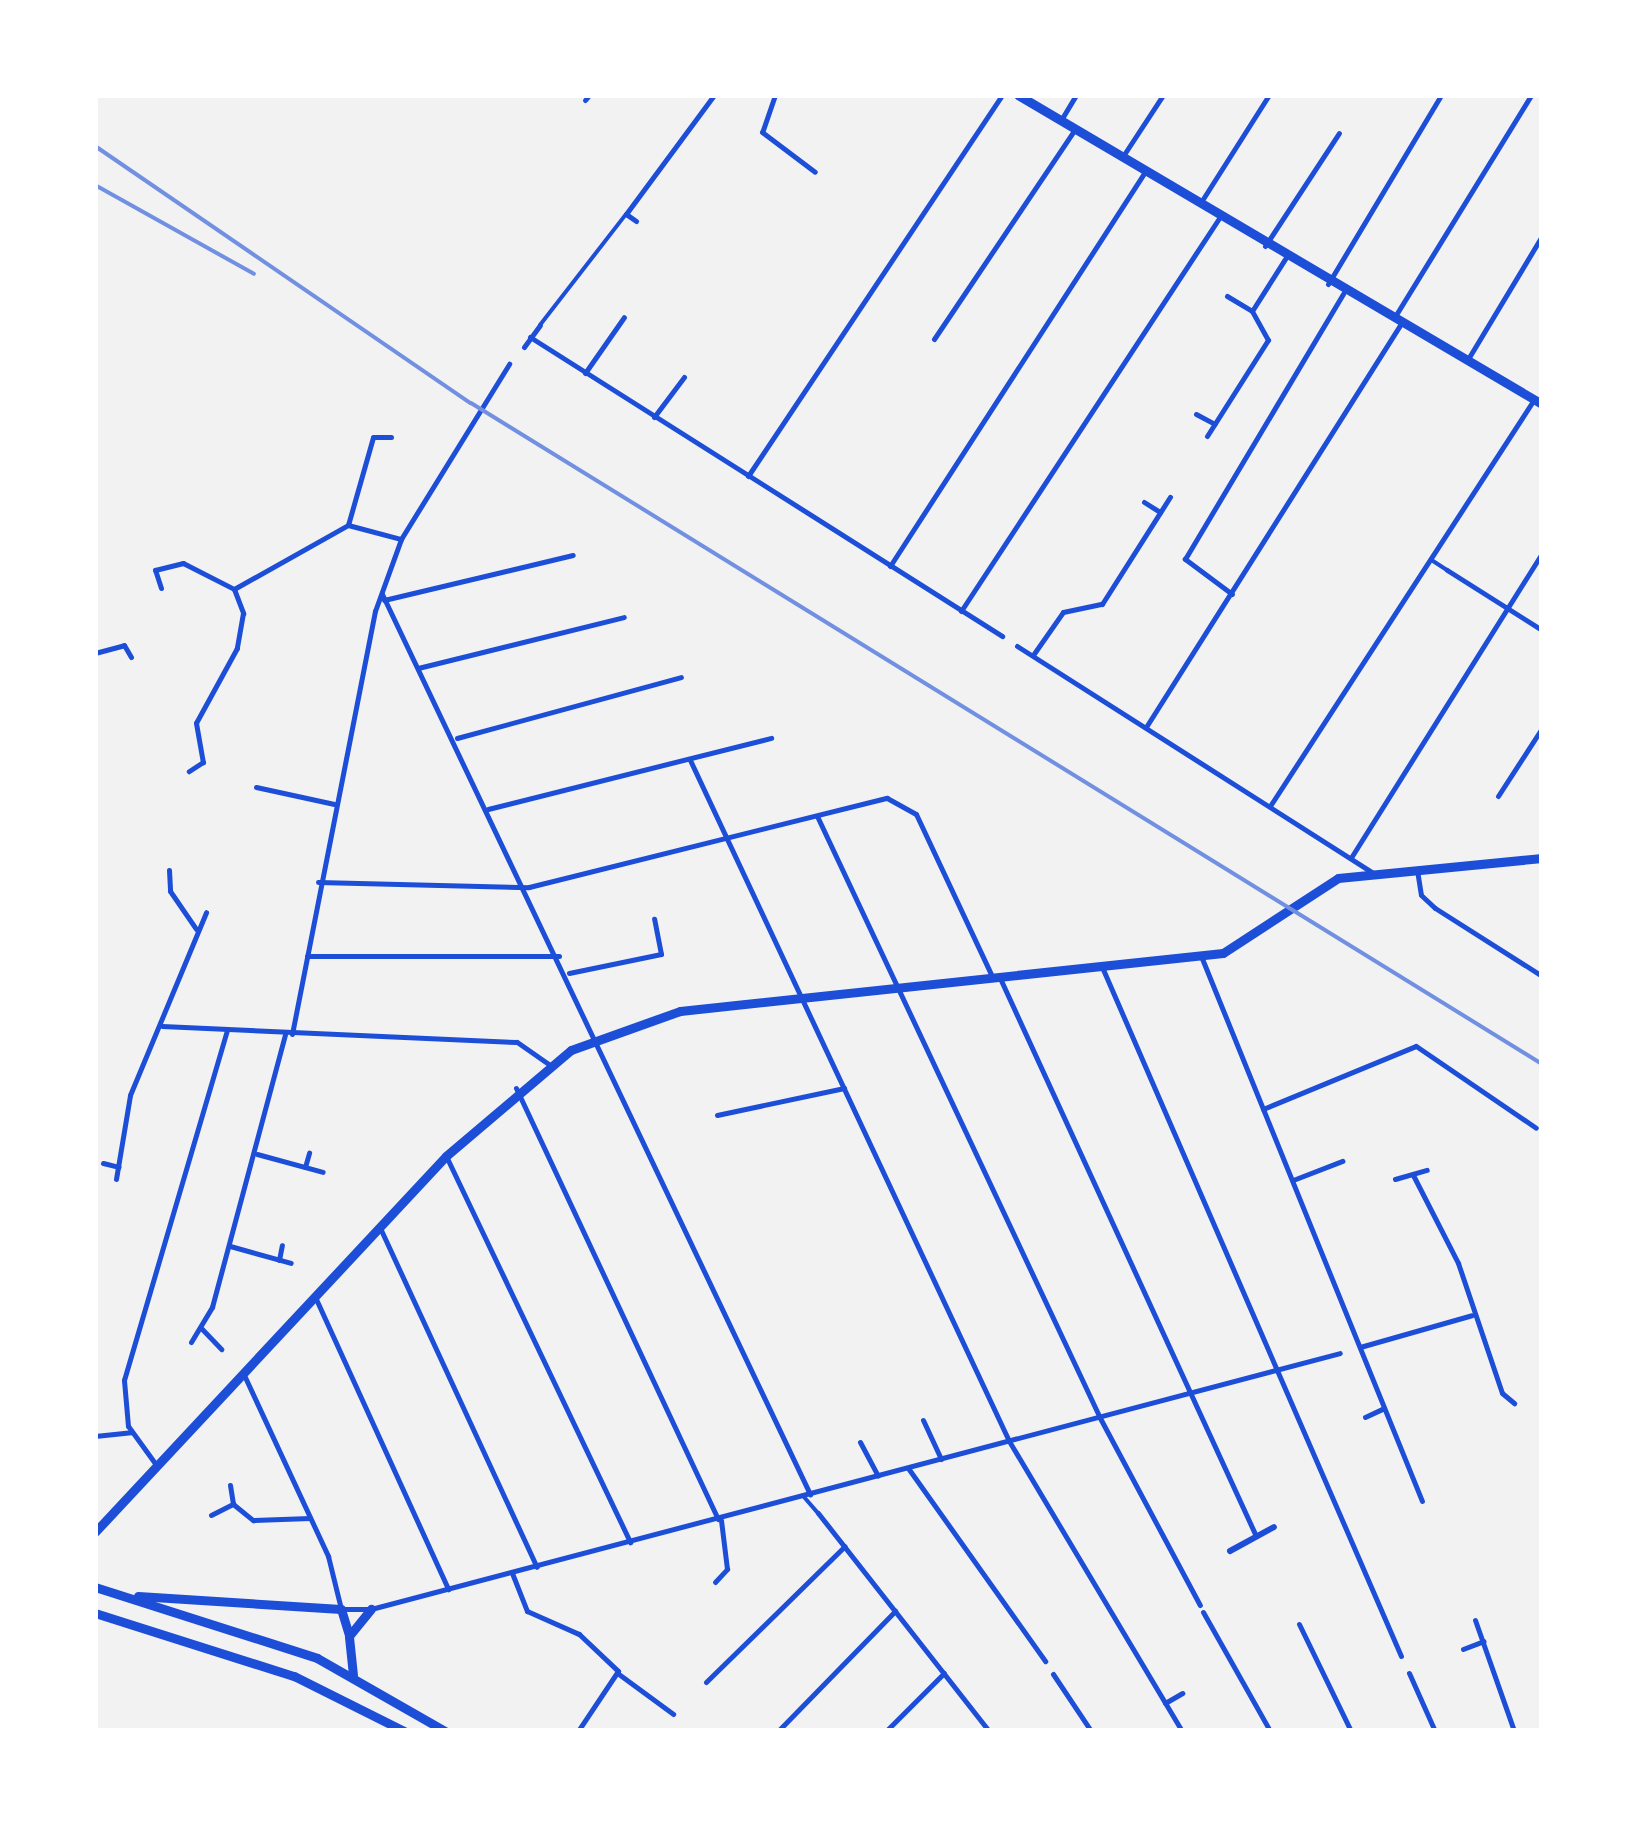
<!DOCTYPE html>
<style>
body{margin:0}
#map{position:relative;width:1637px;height:1826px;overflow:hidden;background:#f2f2f2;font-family:Jost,sans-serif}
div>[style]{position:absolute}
.pedestrian>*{height:4px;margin:-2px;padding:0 2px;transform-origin:2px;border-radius:2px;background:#1d4ed8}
.minor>*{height:5px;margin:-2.5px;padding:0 2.5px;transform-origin:2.5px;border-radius:2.5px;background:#1d4ed8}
.tertiary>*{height:6px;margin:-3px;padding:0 3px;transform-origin:3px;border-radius:3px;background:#1d4ed8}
.primary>*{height:9px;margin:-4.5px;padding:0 4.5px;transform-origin:4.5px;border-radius:4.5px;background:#1d4ed8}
.trunk>*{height:9px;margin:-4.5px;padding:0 4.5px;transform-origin:4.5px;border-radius:4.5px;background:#1d4ed8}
.rail>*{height:4px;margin:-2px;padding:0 2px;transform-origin:2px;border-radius:2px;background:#7290e2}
span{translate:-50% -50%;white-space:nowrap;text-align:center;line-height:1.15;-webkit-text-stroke:10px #fff;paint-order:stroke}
.frame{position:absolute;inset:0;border:98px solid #fff;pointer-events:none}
</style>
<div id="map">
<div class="pedestrian">
<div style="left:540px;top:325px;width:140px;rotate:-52.2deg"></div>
<div style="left:1433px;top:561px;width:17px;rotate:33deg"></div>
<div style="left:804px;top:1497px;width:21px;rotate:49deg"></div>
</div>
<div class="minor">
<div style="left:775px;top:95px;width:39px;rotate:109deg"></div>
<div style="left:762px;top:132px;width:66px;rotate:37deg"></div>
<div style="left:585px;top:100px;width:6px;rotate:-51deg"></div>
<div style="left:1061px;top:120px;width:29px;rotate:-59deg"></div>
<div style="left:1123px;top:156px;width:73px;rotate:-56.7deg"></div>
<div style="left:1201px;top:202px;width:127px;rotate:-57.6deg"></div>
<div style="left:636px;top:221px;width:12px;rotate:-145deg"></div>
<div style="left:626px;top:214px;width:148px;rotate:-53.5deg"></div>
<div style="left:1265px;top:246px;width:135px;rotate:-56.8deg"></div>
<div style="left:1328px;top:284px;width:220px;rotate:-59.1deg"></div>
<div style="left:1227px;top:296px;width:29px;rotate:31deg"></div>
<div style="left:1394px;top:318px;width:262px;rotate:-58.4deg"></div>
<div style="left:530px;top:337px;width:559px;rotate:32.35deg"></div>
<div style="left:934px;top:339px;width:254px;rotate:-56.1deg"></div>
<div style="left:524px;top:347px;width:27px;rotate:-54deg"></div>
<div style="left:1468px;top:359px;width:144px;rotate:-59deg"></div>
<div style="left:585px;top:373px;width:68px;rotate:-55.1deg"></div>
<div style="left:1196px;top:414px;width:21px;rotate:28deg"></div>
<div style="left:654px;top:417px;width:50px;rotate:-53.1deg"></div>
<div style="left:1207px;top:436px;width:114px;rotate:-57.6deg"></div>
<div style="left:1268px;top:340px;width:33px;rotate:-119deg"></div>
<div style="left:1252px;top:311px;width:62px;rotate:-57.6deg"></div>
<div style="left:748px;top:476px;width:458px;rotate:-56.3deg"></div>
<div style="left:1144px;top:502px;width:19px;rotate:32deg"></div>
<div style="left:348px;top:525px;width:91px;rotate:-74.1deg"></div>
<div style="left:373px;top:437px;width:18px"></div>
<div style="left:890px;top:566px;width:469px;rotate:-57.1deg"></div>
<div style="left:1447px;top:570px;width:112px;rotate:32.3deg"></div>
<div style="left:161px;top:588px;width:19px;rotate:-108deg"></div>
<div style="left:155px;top:570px;width:29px;rotate:-14deg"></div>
<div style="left:183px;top:563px;width:57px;rotate:27deg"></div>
<div style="left:234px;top:589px;width:26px;rotate:69deg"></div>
<div style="left:243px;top:613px;width:36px;rotate:100deg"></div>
<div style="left:237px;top:648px;width:85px;rotate:118.7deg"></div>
<div style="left:196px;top:723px;width:40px;rotate:80deg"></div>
<div style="left:203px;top:762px;width:17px;rotate:147deg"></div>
<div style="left:234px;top:589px;width:131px;rotate:-29.3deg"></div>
<div style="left:348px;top:525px;width:55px;rotate:14.8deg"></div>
<div style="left:382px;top:594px;width:997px;rotate:64.57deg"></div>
<div style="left:1232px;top:594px;width:59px;rotate:-143.3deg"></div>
<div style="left:1185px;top:559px;width:309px;rotate:-59.2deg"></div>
<div style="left:384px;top:600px;width:194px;rotate:-13.4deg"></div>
<div style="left:961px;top:611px;width:472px;rotate:-56.7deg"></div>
<div style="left:1017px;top:646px;width:423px;rotate:32.5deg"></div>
<div style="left:95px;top:653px;width:30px;rotate:-15deg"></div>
<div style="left:124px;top:645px;width:14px;rotate:60deg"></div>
<div style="left:1033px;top:655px;width:52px;rotate:-55.1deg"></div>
<div style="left:1063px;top:612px;width:40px;rotate:-12deg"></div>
<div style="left:1102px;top:604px;width:127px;rotate:-57.6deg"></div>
<div style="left:418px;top:668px;width:212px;rotate:-13.9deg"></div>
<div style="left:1146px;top:727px;width:476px;rotate:-57.7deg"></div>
<div style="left:457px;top:738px;width:232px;rotate:-15.2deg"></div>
<div style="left:690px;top:760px;width:752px;rotate:64.9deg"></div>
<div style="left:1009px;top:1441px;width:338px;rotate:59.2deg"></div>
<div style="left:256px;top:787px;width:80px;rotate:12.3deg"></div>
<div style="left:1498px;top:796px;width:81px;rotate:-57.1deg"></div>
<div style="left:1270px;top:806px;width:485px;rotate:-57deg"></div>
<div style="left:488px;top:809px;width:292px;rotate:-14.1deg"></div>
<div style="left:817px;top:816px;width:665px;rotate:64.82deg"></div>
<div style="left:1100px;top:1418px;width:212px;rotate:61.9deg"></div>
<div style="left:1352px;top:856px;width:358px;rotate:-57.9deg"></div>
<div style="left:169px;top:870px;width:21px;rotate:87deg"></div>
<div style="left:170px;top:891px;width:46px;rotate:55.6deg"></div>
<div style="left:1417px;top:870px;width:25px;rotate:81deg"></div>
<div style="left:1421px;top:895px;width:19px;rotate:43deg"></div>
<div style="left:1435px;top:908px;width:127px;rotate:32.4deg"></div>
<div style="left:318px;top:882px;width:211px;rotate:1.4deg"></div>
<div style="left:529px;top:887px;width:369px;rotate:-14deg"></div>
<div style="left:887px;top:798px;width:33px;rotate:29deg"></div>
<div style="left:916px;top:814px;width:179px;rotate:64.9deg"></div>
<div style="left:307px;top:956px;width:252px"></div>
<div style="left:1201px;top:956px;width:588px;rotate:67.93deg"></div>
<div style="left:1102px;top:967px;width:751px;rotate:66.54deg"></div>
<div style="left:569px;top:973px;width:94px;rotate:-11.7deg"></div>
<div style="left:661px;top:954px;width:36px;rotate:-101deg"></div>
<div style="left:999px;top:976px;width:616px;rotate:65.35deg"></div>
<div style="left:162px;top:1026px;width:355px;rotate:2.6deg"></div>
<div style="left:517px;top:1042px;width:38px;rotate:35deg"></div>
<div style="left:292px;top:1034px;width:431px;rotate:-78.9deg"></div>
<div style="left:375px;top:611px;width:77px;rotate:-70.1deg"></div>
<div style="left:401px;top:539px;width:206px;rotate:-58.3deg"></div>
<div style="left:516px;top:1088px;width:476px;rotate:64.9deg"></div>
<div style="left:1263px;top:1109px;width:165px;rotate:-22.4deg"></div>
<div style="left:1416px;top:1046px;width:145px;rotate:34.3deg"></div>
<div style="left:717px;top:1115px;width:130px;rotate:-12deg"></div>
<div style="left:257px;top:1154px;width:68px;rotate:15.3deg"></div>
<div style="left:446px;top:1156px;width:428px;rotate:64.5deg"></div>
<div style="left:103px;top:1163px;width:16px;rotate:14deg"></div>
<div style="left:305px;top:1167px;width:15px;rotate:-74deg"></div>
<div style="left:1413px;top:1175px;width:99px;rotate:62.9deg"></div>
<div style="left:1458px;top:1263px;width:137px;rotate:71.3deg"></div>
<div style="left:1502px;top:1393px;width:16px;rotate:40deg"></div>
<div style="left:116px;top:1179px;width:85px;rotate:-80.5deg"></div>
<div style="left:130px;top:1095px;width:198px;rotate:-67.4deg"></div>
<div style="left:1395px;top:1179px;width:33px;rotate:-16deg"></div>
<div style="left:1293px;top:1180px;width:53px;rotate:-21.2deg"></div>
<div style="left:381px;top:1230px;width:371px;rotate:65.2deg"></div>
<div style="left:230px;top:1246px;width:63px;rotate:15.6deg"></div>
<div style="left:279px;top:1260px;width:15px;rotate:-79deg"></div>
<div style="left:316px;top:1299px;width:319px;rotate:65.5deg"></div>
<div style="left:202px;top:1329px;width:28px;rotate:46deg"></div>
<div style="left:191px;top:1342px;width:41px;rotate:-59deg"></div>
<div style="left:212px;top:1307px;width:283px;rotate:-75deg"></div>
<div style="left:1360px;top:1347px;width:116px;rotate:-15.9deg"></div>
<div style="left:244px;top:1375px;width:200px;rotate:65.1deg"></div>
<div style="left:328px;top:1556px;width:55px;rotate:76.2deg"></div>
<div style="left:341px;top:1609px;width:30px"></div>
<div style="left:371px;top:1609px;width:1002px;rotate:-14.8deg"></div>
<div style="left:1365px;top:1417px;width:21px;rotate:-25deg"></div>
<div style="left:923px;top:1420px;width:43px;rotate:65.2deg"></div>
<div style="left:95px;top:1436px;width:36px;rotate:-6deg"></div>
<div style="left:860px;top:1442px;width:38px;rotate:62deg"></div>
<div style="left:157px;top:1466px;width:49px;rotate:-125.9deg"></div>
<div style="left:128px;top:1426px;width:46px;rotate:-95deg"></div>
<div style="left:124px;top:1380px;width:365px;rotate:-73.6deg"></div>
<div style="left:908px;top:1468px;width:237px;rotate:54.6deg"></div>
<div style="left:230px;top:1485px;width:19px;rotate:81deg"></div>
<div style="left:233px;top:1504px;width:26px;rotate:39deg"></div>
<div style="left:253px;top:1520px;width:57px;rotate:-2deg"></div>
<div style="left:818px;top:1513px;width:277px;rotate:51.9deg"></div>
<div style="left:211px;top:1515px;width:25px;rotate:-27deg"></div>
<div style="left:512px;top:1573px;width:41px;rotate:68.5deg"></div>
<div style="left:527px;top:1611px;width:57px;rotate:23.9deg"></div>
<div style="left:579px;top:1634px;width:54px;rotate:43.5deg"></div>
<div style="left:618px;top:1671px;width:72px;rotate:123.7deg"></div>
<div style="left:715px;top:1582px;width:18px;rotate:-47deg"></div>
<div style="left:727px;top:1569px;width:49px;rotate:-97deg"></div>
<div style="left:1203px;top:1612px;width:137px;rotate:60.6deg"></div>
<div style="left:1475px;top:1620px;width:118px;rotate:70.6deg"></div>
<div style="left:1299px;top:1624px;width:119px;rotate:64.1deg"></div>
<div style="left:1463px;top:1649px;width:22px;rotate:-21deg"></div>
<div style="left:1409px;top:1673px;width:64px;rotate:65.9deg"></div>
<div style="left:1053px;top:1674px;width:69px;rotate:56.3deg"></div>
<div style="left:620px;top:1675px;width:66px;rotate:36.3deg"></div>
<div style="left:706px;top:1682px;width:194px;rotate:-44.4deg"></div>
<div style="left:1165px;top:1703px;width:20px;rotate:-30deg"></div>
<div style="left:778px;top:1731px;width:168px;rotate:-45.7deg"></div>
<div style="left:886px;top:1731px;width:82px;rotate:-45deg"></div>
</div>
<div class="tertiary">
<div style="left:1230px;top:1551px;width:50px;rotate:-28.6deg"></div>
</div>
<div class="primary">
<div style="left:1018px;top:95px;width:608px;rotate:30.53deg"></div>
<div style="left:95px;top:1532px;width:514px;rotate:-46.97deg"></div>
<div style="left:446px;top:1156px;width:164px;rotate:-40.3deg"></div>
<div style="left:571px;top:1050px;width:116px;rotate:-19.7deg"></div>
<div style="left:680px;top:1011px;width:546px;rotate:-6.1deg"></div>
<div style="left:1223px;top:953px;width:137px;rotate:-33.1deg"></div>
<div style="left:1338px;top:878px;width:205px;rotate:-5.6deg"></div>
</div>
<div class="trunk">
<div style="left:95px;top:1587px;width:233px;rotate:17.7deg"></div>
<div style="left:317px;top:1658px;width:147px;rotate:29.7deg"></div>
<div style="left:138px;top:1596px;width:203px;rotate:3.7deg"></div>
<div style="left:341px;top:1609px;width:28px;rotate:73deg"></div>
<div style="left:95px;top:1613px;width:209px;rotate:17.6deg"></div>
<div style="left:294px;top:1676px;width:123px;rotate:26.6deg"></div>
<div style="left:353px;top:1675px;width:39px;rotate:-96deg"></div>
<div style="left:349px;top:1636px;width:35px;rotate:-51deg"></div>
</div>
<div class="rail">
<div style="left:95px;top:146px;width:455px;rotate:34.4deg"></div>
<div style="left:471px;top:403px;width:1259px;rotate:31.68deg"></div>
<div style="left:95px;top:185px;width:182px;rotate:29.2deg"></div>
</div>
<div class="frame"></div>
</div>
